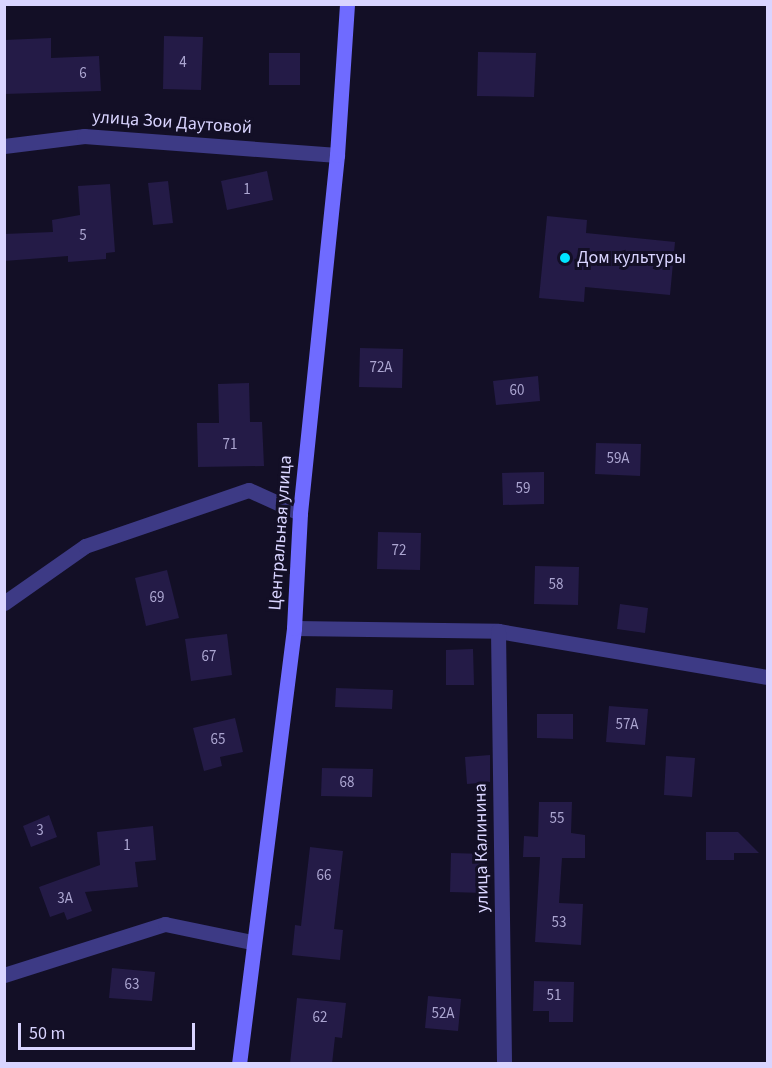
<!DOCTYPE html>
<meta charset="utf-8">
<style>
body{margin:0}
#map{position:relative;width:772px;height:1068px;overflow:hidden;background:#130f26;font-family:"Source Sans 3",sans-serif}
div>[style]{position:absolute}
.building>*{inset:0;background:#241b47}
.street>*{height:15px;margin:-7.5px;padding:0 7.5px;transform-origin:7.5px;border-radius:7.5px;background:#3d3a85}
.secondary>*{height:15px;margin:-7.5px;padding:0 7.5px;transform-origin:7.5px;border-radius:7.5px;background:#6f6bff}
.dots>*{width:16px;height:16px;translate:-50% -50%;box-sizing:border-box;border:3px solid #130f26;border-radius:50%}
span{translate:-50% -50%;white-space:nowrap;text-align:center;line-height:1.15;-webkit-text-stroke:6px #130f26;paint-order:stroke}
.number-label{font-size:15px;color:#aca6d1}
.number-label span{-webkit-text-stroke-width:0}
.street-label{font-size:18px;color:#d9d4ff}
.poi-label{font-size:18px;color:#d9d4ff}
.left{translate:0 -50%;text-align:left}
.frame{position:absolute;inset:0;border:6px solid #d9d4ff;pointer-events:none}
.scale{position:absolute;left:18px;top:1023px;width:177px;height:27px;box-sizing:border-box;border:3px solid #d9d4ff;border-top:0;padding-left:8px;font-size:18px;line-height:21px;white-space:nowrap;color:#d9d4ff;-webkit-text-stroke:4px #130f26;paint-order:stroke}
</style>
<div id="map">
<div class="building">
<div style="clip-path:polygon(164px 36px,203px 37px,201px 90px,163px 89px)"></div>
<div style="clip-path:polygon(51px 38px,51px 58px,99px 56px,101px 91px,4px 94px,4px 40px)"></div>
<div style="clip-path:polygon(478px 52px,536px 53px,534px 97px,477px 96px)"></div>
<div style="clip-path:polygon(269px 53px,300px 53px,300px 85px,269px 85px)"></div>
<div style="clip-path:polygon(267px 171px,273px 200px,227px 210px,221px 181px)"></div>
<div style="clip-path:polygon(168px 181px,173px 223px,153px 225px,148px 183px)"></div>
<div style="clip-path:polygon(110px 184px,115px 252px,106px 253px,106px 259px,68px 262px,68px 256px,4px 261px,4px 234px,53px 232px,52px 220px,80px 215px,78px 186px)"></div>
<div style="clip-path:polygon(547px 216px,587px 220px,586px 233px,675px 242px,670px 295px,585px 287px,584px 302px,539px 298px)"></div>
<div style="clip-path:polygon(360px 348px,403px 349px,402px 388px,359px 387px)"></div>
<div style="clip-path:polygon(538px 376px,540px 401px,496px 405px,493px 381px)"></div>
<div style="clip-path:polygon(249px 383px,250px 422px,262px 422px,264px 466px,198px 467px,197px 423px,219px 423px,218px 384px)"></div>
<div style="clip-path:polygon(596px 443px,641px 444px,640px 476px,595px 474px)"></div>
<div style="clip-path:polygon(544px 472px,544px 504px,503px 505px,502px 473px)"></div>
<div style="clip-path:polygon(378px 532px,421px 533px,420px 570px,377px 569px)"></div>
<div style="clip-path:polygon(535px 566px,579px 567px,578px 605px,534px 604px)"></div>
<div style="clip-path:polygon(167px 570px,179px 618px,146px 626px,135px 578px)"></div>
<div style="clip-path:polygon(620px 604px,648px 608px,645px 633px,617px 629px)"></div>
<div style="clip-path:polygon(227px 634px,232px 675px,191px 681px,185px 639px)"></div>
<div style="clip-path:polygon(473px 649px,474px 685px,446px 685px,446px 650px)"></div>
<div style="clip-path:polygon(336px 688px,393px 690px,392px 709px,335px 707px)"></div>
<div style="clip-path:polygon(609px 706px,648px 709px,645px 745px,606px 742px)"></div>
<div style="clip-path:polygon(537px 714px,573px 714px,573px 739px,537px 738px)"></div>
<div style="clip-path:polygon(235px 718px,243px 752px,220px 757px,222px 766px,204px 771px,193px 728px)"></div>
<div style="clip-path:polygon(490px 755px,490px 782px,467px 784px,465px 757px)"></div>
<div style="clip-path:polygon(666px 756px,695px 758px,692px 797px,664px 795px)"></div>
<div style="clip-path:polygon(322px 768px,373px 769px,372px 797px,321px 796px)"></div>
<div style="clip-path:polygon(539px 802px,572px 802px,571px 833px,585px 835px,585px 858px,562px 858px,559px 903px,583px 904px,581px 945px,535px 942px,540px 857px,523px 857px,524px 836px,538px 837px)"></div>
<div style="clip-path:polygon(49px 815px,57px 837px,31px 847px,23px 826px)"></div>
<div style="clip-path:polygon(153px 826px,156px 860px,135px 862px,138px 887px,85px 892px,92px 911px,67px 920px,64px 912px,50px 917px,39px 887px,100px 865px,97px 832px)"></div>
<div style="clip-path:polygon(706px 832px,738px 832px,759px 853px,734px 853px,734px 860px,706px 860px)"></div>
<div style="clip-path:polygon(310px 847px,343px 851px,334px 929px,343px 930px,340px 960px,292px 955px,295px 925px,301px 926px)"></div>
<div style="clip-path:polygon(451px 853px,485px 854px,485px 893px,450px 892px)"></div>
<div style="clip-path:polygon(112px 968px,155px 972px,152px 1001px,109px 998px)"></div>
<div style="clip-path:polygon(534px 981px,574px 982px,573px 1022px,549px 1022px,549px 1011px,533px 1011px)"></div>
<div style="clip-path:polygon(428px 996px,461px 999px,458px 1031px,425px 1028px)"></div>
<div style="clip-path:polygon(297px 998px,346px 1003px,342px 1038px,335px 1037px,332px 1064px,290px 1064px)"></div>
</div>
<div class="street">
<div style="left:4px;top:146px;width:81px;rotate:-7.1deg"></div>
<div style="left:84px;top:136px;width:254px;rotate:4.3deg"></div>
<div style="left:4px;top:603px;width:99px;rotate:-35.1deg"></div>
<div style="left:85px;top:546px;width:173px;rotate:-18.9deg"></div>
<div style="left:249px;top:490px;width:56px;rotate:24.3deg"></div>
<div style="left:294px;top:628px;width:204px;rotate:0.8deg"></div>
<div style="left:498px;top:631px;width:274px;rotate:9.7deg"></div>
<div style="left:498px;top:631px;width:433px;rotate:89.2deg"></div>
<div style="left:4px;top:975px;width:169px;rotate:-17.6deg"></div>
<div style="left:165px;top:924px;width:89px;rotate:11.7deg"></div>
</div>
<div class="secondary">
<div style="left:239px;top:1064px;width:439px;rotate:-82.8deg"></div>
<div style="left:294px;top:628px;width:115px;rotate:-87deg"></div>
<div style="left:300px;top:513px;width:360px;rotate:-84.1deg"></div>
<div style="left:337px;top:155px;width:151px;rotate:-86.2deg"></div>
</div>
<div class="dots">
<div style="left:565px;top:258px;background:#00e5ff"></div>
</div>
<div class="number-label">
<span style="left:183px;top:63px">4</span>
<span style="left:83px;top:74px">6</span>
<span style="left:247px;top:190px">1</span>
<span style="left:83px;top:236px">5</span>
<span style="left:381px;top:368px">72А</span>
<span style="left:517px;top:391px">60</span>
<span style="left:230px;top:445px">71</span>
<span style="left:618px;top:459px">59А</span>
<span style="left:523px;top:489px">59</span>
<span style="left:399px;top:551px">72</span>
<span style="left:556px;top:585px">58</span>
<span style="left:157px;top:598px">69</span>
<span style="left:209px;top:657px">67</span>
<span style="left:627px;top:725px">57А</span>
<span style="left:218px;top:740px">65</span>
<span style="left:347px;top:783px">68</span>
<span style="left:557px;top:819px">55</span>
<span style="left:40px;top:831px">3</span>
<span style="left:127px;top:846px">1</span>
<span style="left:324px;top:876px">66</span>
<span style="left:65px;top:899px">3А</span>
<span style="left:559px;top:923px">53</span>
<span style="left:132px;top:985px">63</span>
<span style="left:554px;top:996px">51</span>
<span style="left:443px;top:1014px">52А</span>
<span style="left:320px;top:1018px">62</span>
</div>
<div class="street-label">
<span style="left:172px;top:123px;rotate:4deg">улица Зои Даутовой</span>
<span style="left:281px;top:533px;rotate:-86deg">Центральная улица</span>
<span style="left:482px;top:848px;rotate:-91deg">улица Калинина</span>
</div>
<div class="poi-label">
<span class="left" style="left:577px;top:258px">Дом культуры</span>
</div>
<div class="frame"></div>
<div class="scale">50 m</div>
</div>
